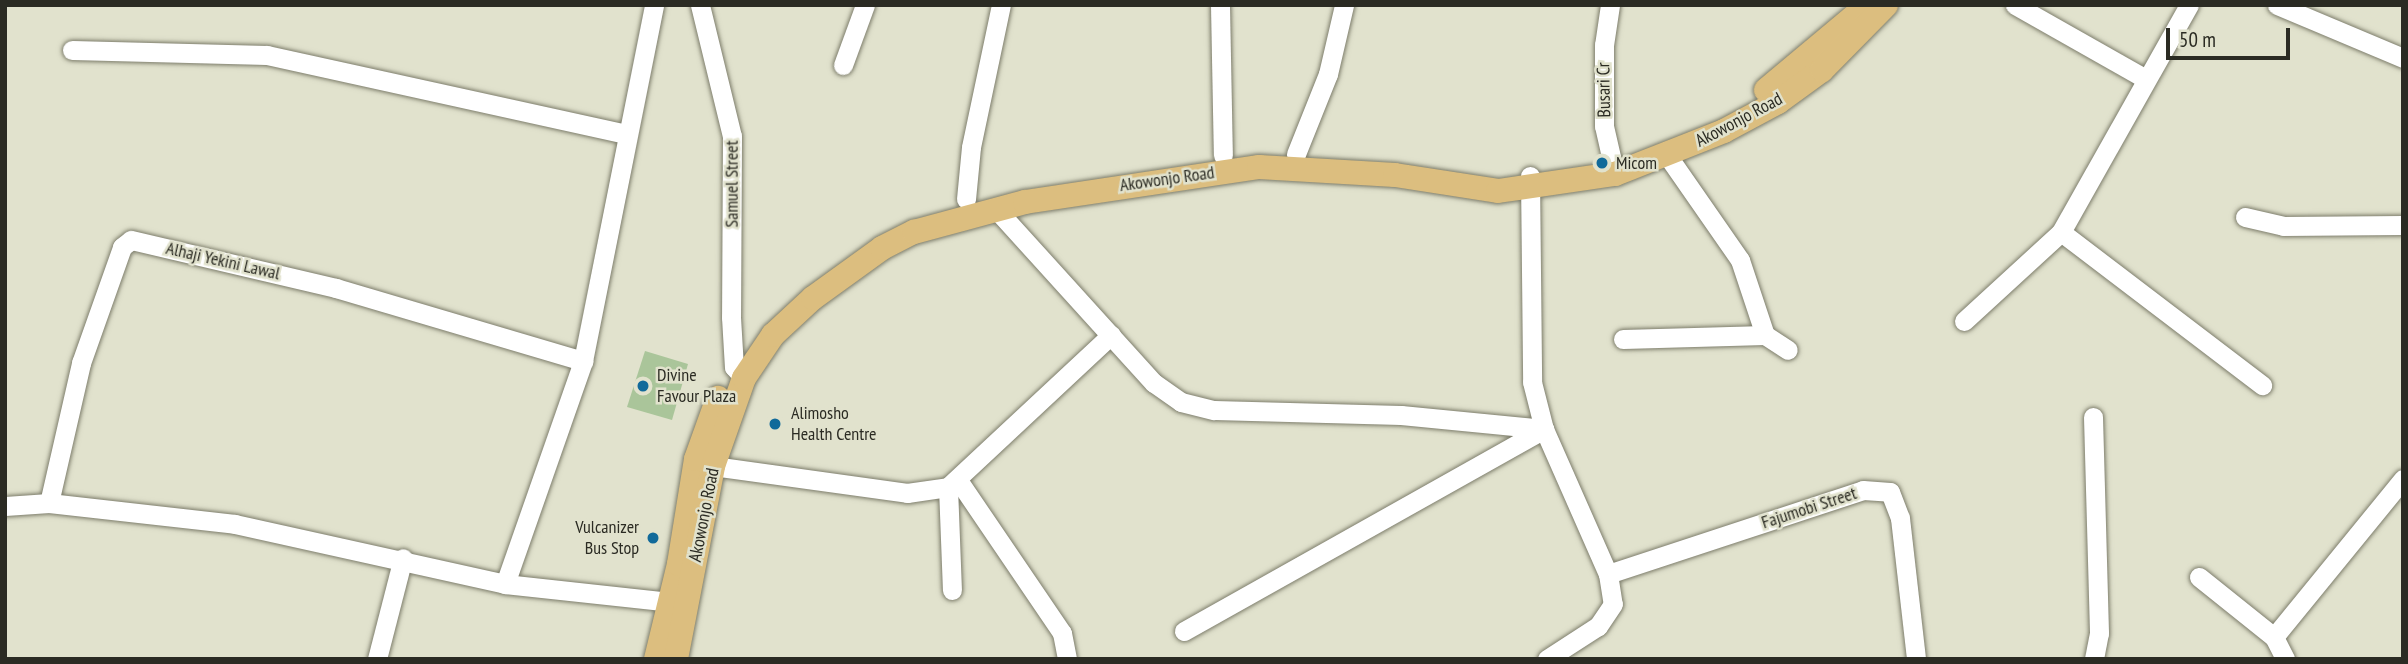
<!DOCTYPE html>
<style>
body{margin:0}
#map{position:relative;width:2408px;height:664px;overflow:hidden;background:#e1e2cd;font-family:"PT Sans Narrow",sans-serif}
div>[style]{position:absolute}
.building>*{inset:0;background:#aac59a}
.roads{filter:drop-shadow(0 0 2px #7d7d6b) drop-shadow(0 0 2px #7d7d6b)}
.minor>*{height:19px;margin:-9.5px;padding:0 9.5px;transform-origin:9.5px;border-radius:9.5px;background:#fff}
.major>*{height:24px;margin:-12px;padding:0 12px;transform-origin:12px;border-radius:12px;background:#dcbe7f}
.dots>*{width:19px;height:19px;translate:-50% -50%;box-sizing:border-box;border:4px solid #e1e2cd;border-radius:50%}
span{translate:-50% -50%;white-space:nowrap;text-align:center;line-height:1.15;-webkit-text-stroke:5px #e1e2cd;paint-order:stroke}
.street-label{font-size:18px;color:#2b2b23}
.poi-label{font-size:18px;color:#2b2b23}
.left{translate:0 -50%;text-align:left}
.right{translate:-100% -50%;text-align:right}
.frame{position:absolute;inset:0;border:7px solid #2b2b23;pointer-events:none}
.scale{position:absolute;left:2166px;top:28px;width:124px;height:32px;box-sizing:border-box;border:4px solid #2b2b23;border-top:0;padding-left:9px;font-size:21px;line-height:24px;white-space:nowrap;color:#2b2b23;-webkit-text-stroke:5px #e1e2cd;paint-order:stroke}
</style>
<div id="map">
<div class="building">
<div style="clip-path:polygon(645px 351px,688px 364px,672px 420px,627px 407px)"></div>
</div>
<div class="roads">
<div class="minor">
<div style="left:700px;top:5px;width:135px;rotate:76.3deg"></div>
<div style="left:732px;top:136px;width:181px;rotate:90.3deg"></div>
<div style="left:731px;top:317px;width:50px;rotate:86.6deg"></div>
<div style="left:734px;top:367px;width:15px;rotate:48deg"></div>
<div style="left:1220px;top:5px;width:150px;rotate:88.9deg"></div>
<div style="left:1610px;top:5px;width:40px;rotate:98.5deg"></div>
<div style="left:1604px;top:45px;width:81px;rotate:90deg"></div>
<div style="left:1604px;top:126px;width:49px;rotate:77.1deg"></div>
<div style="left:2015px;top:5px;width:148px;rotate:29.5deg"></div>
<div style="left:2277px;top:5px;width:137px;rotate:22.8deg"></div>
<div style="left:72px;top:50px;width:195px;rotate:1.5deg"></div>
<div style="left:267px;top:55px;width:367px;rotate:12.4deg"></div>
<div style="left:843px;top:65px;width:64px;rotate:-69.9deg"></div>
<div style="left:1296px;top:154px;width:86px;rotate:-68.2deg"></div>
<div style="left:1328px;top:74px;width:71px;rotate:-76.9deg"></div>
<div style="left:1667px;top:155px;width:128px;rotate:55.2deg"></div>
<div style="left:1740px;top:260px;width:79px;rotate:71.6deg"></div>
<div style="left:1530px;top:176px;width:206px;rotate:89.4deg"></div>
<div style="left:1532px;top:382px;width:49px;rotate:75.7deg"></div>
<div style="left:1544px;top:429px;width:158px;rotate:66.2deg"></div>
<div style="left:1608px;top:574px;width:30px;rotate:81deg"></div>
<div style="left:1613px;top:604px;width:27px;rotate:124deg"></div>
<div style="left:1598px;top:626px;width:61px;rotate:147.1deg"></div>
<div style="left:966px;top:199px;width:52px;rotate:-84.5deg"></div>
<div style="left:971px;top:147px;width:145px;rotate:-78.1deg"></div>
<div style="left:996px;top:209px;width:235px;rotate:47.8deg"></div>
<div style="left:1154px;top:383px;width:33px;rotate:35deg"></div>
<div style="left:1181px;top:402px;width:34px;rotate:14deg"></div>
<div style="left:1214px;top:410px;width:187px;rotate:1.5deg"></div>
<div style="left:1401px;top:415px;width:144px;rotate:5.6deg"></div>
<div style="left:2245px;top:217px;width:39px;rotate:13deg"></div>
<div style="left:2283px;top:226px;width:120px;rotate:-0.5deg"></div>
<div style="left:2061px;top:232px;width:253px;rotate:37.3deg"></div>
<div style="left:1964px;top:321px;width:132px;rotate:-42.5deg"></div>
<div style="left:2061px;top:232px;width:261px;rotate:-60.6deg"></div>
<div style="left:1623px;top:339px;width:142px;rotate:-1.6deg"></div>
<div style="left:1765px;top:335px;width:27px;rotate:33deg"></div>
<div style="left:2093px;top:417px;width:216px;rotate:88.4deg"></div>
<div style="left:2099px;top:633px;width:26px;rotate:101deg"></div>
<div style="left:713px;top:466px;width:196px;rotate:7.9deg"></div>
<div style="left:907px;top:493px;width:41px;rotate:-8.3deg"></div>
<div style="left:948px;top:487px;width:223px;rotate:-43deg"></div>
<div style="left:958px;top:480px;width:185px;rotate:55.8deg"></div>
<div style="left:1062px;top:633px;width:26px;rotate:79deg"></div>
<div style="left:948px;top:487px;width:103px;rotate:87.8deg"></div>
<div style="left:49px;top:503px;width:144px;rotate:-77.1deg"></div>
<div style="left:81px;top:363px;width:123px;rotate:-70.5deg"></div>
<div style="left:122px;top:247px;width:11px;rotate:-38deg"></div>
<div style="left:131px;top:240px;width:211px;rotate:13.2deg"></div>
<div style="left:336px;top:288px;width:258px;rotate:16.5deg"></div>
<div style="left:5px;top:506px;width:44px;rotate:-3.9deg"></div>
<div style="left:49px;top:503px;width:187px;rotate:6.4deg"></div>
<div style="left:235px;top:524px;width:277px;rotate:12.5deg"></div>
<div style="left:505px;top:584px;width:177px;rotate:6.2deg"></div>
<div style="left:1608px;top:574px;width:268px;rotate:-18.2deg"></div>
<div style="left:1863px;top:490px;width:27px;rotate:4deg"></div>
<div style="left:1890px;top:492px;width:28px;rotate:69deg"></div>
<div style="left:1900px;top:518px;width:142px;rotate:83.5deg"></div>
<div style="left:2199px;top:577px;width:96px;rotate:38.7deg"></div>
<div style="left:2274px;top:637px;width:25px;rotate:63deg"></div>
<div style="left:505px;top:584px;width:236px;rotate:-70.7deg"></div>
<div style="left:583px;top:361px;width:363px;rotate:-78.7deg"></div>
<div style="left:1184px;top:631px;width:413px;rotate:-29.3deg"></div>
<div style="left:2274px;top:637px;width:204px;rotate:-50.8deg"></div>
<div style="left:377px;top:659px;width:104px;rotate:-75.6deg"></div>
</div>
<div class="major">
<div style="left:1766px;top:90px;width:128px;rotate:-39.9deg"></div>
<div style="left:656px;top:659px;width:98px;rotate:-76.4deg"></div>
<div style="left:679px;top:564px;width:106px;rotate:-80.8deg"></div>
<div style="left:696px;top:459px;width:65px;rotate:-70.2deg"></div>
<div style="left:676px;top:659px;width:197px;rotate:-79.1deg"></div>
<div style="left:713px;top:466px;width:93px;rotate:-70.6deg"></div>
<div style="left:744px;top:378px;width:52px;rotate:-56deg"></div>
<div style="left:773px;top:335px;width:54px;rotate:-42.8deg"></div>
<div style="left:813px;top:298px;width:85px;rotate:-35.9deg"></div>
<div style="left:882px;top:248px;width:36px;rotate:-27deg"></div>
<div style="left:914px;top:232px;width:115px;rotate:-15.1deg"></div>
<div style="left:1025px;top:202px;width:237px;rotate:-8.5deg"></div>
<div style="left:1259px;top:167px;width:136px;rotate:3.4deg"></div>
<div style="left:1395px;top:175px;width:104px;rotate:8.8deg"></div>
<div style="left:1498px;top:191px;width:118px;rotate:-8.3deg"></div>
<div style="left:1615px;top:174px;width:117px;rotate:-21.5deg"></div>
<div style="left:1724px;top:131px;width:61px;rotate:-28.2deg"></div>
<div style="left:1778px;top:102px;width:54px;rotate:-36deg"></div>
<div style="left:1822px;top:70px;width:91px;rotate:-45.4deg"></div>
</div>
</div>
<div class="dots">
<div style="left:1602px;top:163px;background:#116a9a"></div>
<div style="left:643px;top:386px;background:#116a9a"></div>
<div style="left:775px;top:424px;background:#116a9a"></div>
<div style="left:653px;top:538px;background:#116a9a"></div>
</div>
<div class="street-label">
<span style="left:1604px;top:90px;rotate:-91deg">Busari Cr</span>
<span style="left:1739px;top:120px;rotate:-28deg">Akowonjo Road</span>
<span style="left:1167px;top:179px;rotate:-8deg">Akowonjo Road</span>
<span style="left:732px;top:184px;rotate:-90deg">Samuel Street</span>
<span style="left:223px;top:261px;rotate:13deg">Alhaji Yekini Lawal</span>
<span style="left:1809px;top:508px;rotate:-18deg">Fajumobi Street</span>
<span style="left:704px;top:515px;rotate:-79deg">Akowonjo Road</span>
</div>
<div class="poi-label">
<span class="left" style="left:1616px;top:163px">Micom</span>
<span class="left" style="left:657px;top:386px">Divine<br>Favour Plaza</span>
<span class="left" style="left:791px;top:424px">Alimosho<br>Health Centre</span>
<span class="right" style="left:639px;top:538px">Vulcanizer<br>Bus Stop</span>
</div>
<div class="frame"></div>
<div class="scale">50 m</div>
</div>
